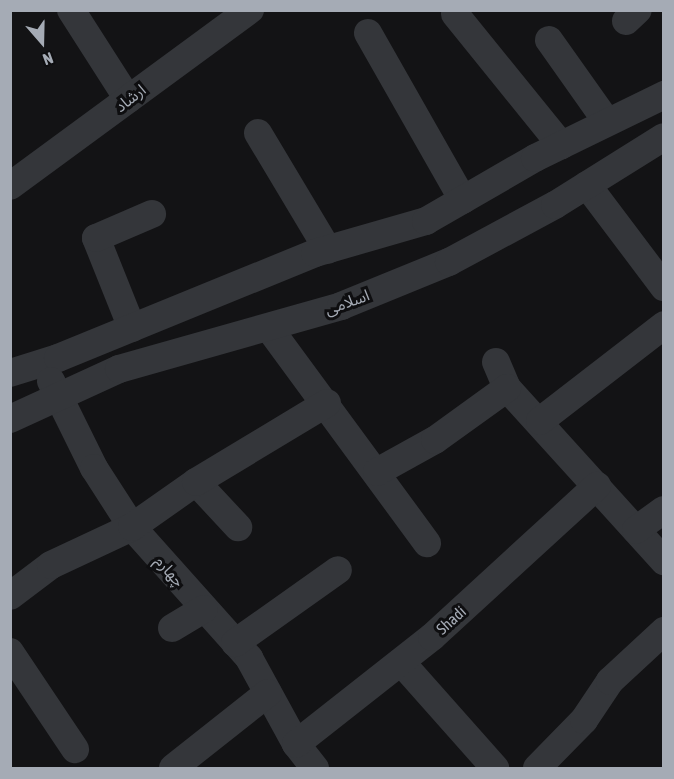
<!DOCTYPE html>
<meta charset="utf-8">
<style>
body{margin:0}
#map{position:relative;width:674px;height:779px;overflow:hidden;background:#131315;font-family:"Asap Condensed","Noto Sans Arabic",sans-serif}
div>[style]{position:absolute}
.minor>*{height:28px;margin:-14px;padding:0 14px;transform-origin:14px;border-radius:14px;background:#34363a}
span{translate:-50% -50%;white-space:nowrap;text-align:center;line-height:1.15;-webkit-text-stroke:6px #0e0e10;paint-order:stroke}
.street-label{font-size:16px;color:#a5abb5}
.frame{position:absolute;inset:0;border:12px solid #a5abb5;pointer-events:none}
.north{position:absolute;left:12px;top:12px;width:60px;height:60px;-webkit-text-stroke:4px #0e0e10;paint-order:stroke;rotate:160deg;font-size:16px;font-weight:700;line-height:24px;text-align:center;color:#a5abb5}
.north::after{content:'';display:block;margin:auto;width:21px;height:27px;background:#a5abb5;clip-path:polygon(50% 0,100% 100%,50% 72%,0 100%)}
</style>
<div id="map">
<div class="minor">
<div style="left:71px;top:10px;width:106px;rotate:57.4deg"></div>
<div style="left:455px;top:14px;width:169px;rotate:51deg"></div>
<div style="left:626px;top:21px;width:16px;rotate:-43deg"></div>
<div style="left:368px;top:33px;width:192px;rotate:60.4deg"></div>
<div style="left:549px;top:40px;width:100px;rotate:54.7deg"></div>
<div style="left:258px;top:133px;width:136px;rotate:59.1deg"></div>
<div style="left:587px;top:185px;width:128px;rotate:53deg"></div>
<div style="left:10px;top:186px;width:298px;rotate:-36.3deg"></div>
<div style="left:132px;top:328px;width:97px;rotate:-111.8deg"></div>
<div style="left:96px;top:238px;width:61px;rotate:-23.2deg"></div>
<div style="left:269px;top:328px;width:267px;rotate:53.7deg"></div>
<div style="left:496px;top:362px;width:28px;rotate:67deg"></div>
<div style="left:507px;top:388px;width:234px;rotate:47.8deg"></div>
<div style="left:10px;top:373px;width:50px;rotate:-17.4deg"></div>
<div style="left:58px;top:358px;width:278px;rotate:-22.2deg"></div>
<div style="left:315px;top:253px;width:116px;rotate:-16.1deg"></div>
<div style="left:426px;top:221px;width:126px;rotate:-30deg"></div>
<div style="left:535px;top:158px;width:144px;rotate:-26deg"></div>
<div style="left:51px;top:381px;width:97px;rotate:63.7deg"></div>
<div style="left:94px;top:468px;width:70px;rotate:57.2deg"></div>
<div style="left:132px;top:527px;width:176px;rotate:48.2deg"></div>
<div style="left:249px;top:658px;width:98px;rotate:61.3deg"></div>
<div style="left:296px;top:744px;width:31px;rotate:52deg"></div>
<div style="left:10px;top:419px;width:120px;rotate:-24.6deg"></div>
<div style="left:119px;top:369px;width:231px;rotate:-15.8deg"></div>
<div style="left:341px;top:306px;width:117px;rotate:-22.2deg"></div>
<div style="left:449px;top:262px;width:120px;rotate:-28.3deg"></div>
<div style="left:555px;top:205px;width:128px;rotate:-32deg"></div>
<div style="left:540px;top:421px;width:157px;rotate:-37.7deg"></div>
<div style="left:377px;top:472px;width:66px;rotate:-28.9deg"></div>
<div style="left:435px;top:440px;width:89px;rotate:-35.8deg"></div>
<div style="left:196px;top:482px;width:62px;rotate:47deg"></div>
<div style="left:636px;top:530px;width:34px;rotate:-36deg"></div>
<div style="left:10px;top:596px;width:51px;rotate:-37.1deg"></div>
<div style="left:51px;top:565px;width:89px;rotate:-25.1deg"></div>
<div style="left:132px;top:527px;width:78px;rotate:-35.1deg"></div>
<div style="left:196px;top:482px;width:153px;rotate:-31.1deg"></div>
<div style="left:172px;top:628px;width:37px;rotate:-31deg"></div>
<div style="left:235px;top:643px;width:126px;rotate:-35.3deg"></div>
<div style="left:10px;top:652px;width:117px;rotate:56.2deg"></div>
<div style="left:401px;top:662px;width:142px;rotate:48.4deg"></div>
<div style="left:296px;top:744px;width:173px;rotate:-38.2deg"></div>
<div style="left:432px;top:637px;width:224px;rotate:-42.5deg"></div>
<div style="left:173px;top:768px;width:121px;rotate:-38.3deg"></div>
<div style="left:537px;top:768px;width:67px;rotate:-45.6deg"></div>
<div style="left:584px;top:720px;width:47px;rotate:-56.3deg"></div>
<div style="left:610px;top:681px;width:74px;rotate:-42.8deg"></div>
</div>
<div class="street-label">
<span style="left:130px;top:98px;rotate:-38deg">ارشاد</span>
<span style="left:347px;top:302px;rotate:-20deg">اسلامی</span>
<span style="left:170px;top:571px;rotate:49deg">چهارم</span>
<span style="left:451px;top:620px;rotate:-42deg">Shadi</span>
</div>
<div class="frame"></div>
<div class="north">N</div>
</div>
